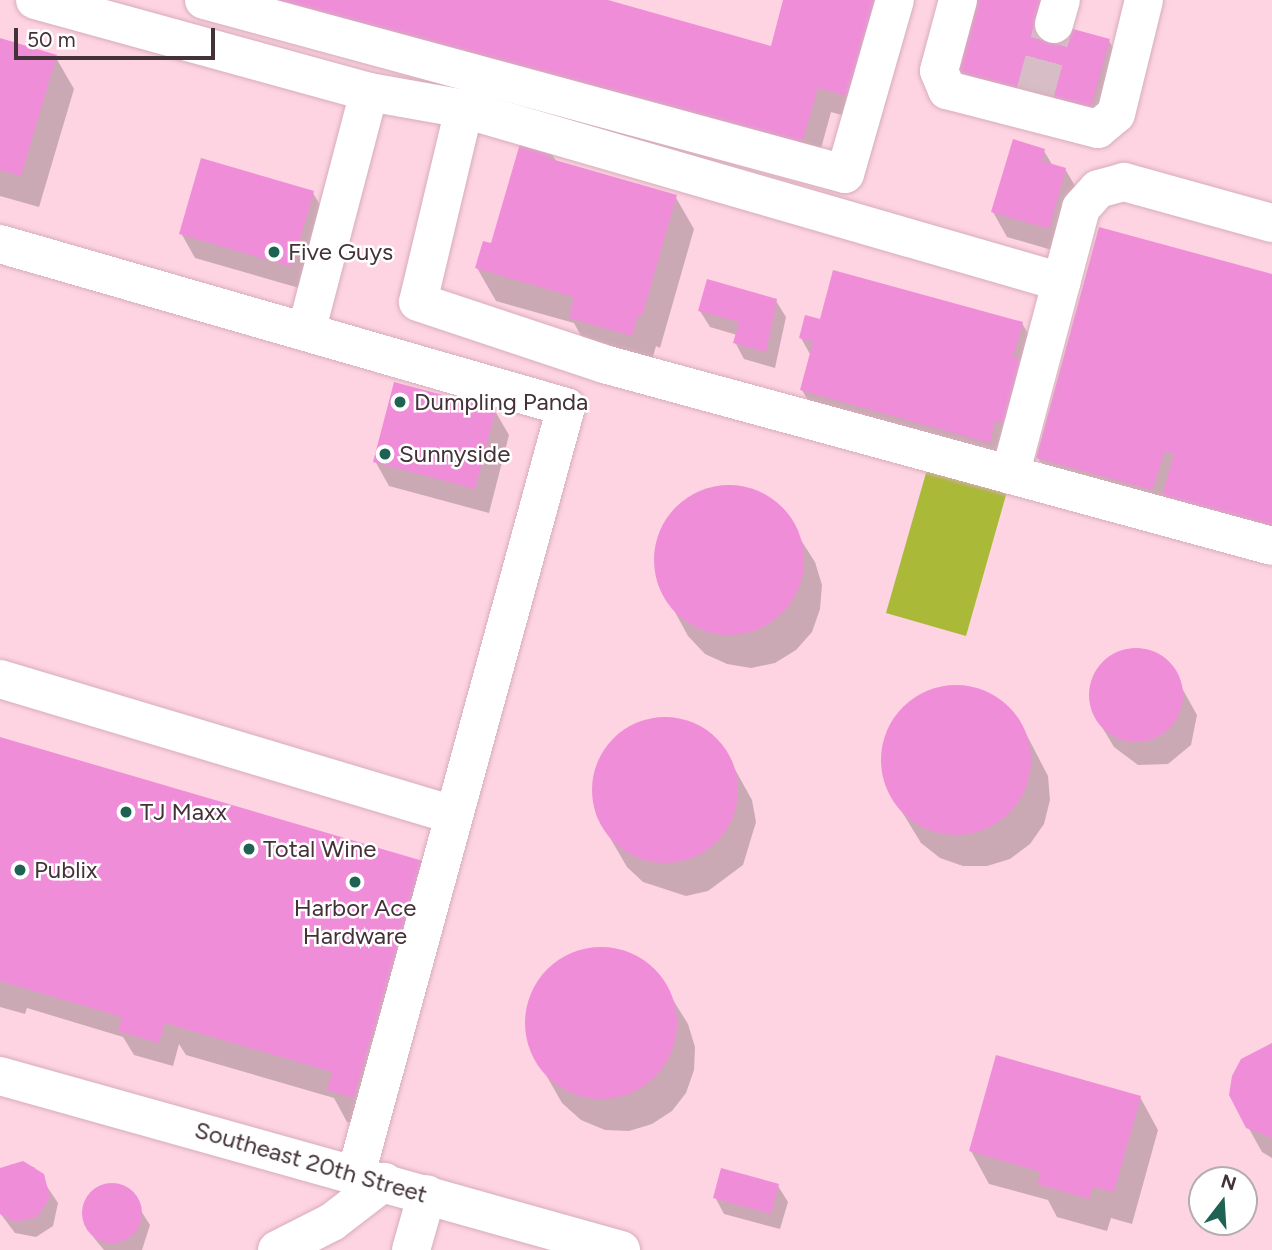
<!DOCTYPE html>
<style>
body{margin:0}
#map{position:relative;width:1272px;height:1250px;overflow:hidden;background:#fbe0e9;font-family:Figtree,sans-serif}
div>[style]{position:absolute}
.built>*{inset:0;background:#fed4e2}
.water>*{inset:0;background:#aab937}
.shadow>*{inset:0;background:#0003}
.building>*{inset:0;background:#ef8dd9}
.round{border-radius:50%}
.minor-tunnel>*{height:38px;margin-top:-19px;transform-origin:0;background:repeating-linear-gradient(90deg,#d6bdc6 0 38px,transparent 0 57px)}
.roads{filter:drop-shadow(0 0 2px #d7adbb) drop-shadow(0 0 2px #d7adbb)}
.minor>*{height:38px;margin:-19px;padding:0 19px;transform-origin:19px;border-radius:19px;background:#fff}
.dots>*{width:19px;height:19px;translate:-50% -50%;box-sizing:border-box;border:4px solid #fff;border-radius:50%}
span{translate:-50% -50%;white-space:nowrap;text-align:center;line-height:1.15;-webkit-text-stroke:5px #fff;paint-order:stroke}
.poi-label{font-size:24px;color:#433238}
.left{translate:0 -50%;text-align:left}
.street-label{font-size:24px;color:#433238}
.north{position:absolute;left:1188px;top:1166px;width:70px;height:70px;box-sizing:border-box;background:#fff;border:2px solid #b4adaf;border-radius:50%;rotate:17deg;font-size:19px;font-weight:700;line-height:28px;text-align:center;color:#433238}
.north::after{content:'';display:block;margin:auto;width:24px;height:32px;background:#1e6254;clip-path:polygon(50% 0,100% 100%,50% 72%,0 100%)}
.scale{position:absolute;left:14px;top:28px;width:201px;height:32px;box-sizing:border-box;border:4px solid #433238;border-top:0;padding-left:9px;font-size:21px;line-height:24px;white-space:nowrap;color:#433238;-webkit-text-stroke:5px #fff;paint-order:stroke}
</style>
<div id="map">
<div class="built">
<div style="clip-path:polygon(evenodd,0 0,1272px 0,1272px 1250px,0 1250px,0 0,1202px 1180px,1244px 1180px,1244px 1222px,1202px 1222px,1202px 1180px)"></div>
</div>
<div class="water">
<div style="clip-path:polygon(928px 466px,1008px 488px,966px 636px,886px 613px)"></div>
</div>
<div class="shadow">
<div style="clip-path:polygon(601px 0,772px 48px,785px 0,875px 0,863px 121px,831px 112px,814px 174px)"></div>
<div style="clip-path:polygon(975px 0,1080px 0,1072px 30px,1109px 41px,1128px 73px,1107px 145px)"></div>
<div style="clip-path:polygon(0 40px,55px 56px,74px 89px,39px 207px,0 196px)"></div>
<div style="clip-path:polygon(549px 150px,557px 162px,675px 196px,694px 229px,660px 348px,656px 346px,650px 367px,589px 350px,574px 323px,496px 301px,477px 268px)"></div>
<div style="clip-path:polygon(1044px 151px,1053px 166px,1065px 169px,1080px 194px,1062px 253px,1007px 237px,993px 212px)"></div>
<div style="clip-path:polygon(313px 193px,327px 217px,306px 290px,195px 258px,181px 233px)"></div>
<div style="clip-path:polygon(1272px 276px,1272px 550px,1052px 483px,1038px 458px)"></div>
<div style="clip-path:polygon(776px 301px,786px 317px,775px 368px,744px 359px,735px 342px,737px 335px,710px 327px,700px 311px)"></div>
<div style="clip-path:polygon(821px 321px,1022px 323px,1036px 348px,1003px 466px,816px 415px,802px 390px,811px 356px,801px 338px)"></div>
<div style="clip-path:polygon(495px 411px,509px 435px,489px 513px,389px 486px,375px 461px)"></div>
<div style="clip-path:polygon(738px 487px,761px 494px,781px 509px,815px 562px,822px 585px,820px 609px,812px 632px,796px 650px,775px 663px,751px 668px,727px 664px,705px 654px,688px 636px,658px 581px,655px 557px,660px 533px,672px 513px,691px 497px,714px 488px)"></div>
<div style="clip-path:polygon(1126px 650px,1141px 650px,1168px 663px,1197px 715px,1191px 745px,1168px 764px,1138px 765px,1114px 747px,1099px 722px,1090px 694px,1101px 666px)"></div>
<div style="clip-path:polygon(957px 686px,981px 690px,1003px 702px,1019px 720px,1048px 776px,1050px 800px,1044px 824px,1030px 844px,1010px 859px,987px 866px,963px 866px,940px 858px,921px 843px,888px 789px,882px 765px,885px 740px,895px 718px,912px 701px,933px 690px)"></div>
<div style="clip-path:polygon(663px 718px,706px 731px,722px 746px,752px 800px,756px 822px,743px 865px,708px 891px,686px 896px,643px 882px,627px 867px,596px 814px,593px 792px,605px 749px,621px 733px)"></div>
<div style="clip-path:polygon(0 739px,441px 895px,372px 1129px,347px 1122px,334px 1098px,186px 1055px,179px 1044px,173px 1066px,134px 1055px,123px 1037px,27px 1008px,25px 1014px,0 1007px)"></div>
<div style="clip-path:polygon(587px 949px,613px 949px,636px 957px,655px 971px,688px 1024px,695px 1047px,694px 1070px,686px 1093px,672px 1111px,652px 1124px,629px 1131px,605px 1130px,581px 1120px,562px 1103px,530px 1047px,526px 1022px,530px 997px,543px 974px,563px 958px)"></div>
<div style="clip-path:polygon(1272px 1044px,1272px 1158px,1262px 1152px,1248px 1127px,1242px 1060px)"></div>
<div style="clip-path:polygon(1140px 1097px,1158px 1130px,1132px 1224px,1111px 1218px,1107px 1231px,1057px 1217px,1048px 1200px,989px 1184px,971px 1151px)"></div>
<div style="clip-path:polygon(12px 1164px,34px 1167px,58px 1203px,53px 1226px,36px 1237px,15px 1233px,0 1213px,0 1173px)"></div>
<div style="clip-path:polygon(105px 1186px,127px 1189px,150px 1225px,142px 1250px,104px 1250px,94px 1238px,85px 1221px,87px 1199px)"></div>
<div style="clip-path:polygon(778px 1186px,788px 1202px,780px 1229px,724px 1214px,715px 1197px)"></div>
</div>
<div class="building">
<div style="clip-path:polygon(266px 0,608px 0,771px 46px,783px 0,877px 0,850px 97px,818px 88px,800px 150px)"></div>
<div style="clip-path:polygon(973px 0,1053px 0,1047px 22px,1110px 39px,1089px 113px,952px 74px)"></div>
<div style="clip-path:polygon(0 38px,57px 55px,21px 176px,0 170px)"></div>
<div style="clip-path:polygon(1013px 139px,1045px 149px,1042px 161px,1066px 168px,1049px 229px,991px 212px)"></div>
<div style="clip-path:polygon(521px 140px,551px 148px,548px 158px,677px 195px,642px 316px,638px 315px,632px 336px,569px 318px,574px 297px,475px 268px,483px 241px,491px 243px)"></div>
<div style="clip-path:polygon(201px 158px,314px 191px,292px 267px,179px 234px)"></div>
<div style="clip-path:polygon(1099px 227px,1272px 274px,1272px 530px,1161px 500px,1174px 454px,1165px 451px,1152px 490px,1036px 458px)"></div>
<div style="clip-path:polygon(833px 270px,1023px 322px,1013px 357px,1032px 362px,1008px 424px,995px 421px,990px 443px,800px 390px,813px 342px,799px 338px,805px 315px,820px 319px)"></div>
<div style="clip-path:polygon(707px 279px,777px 299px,766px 352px,733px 343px,739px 322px,698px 311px)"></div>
<div style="clip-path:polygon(394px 382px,496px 409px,475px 489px,373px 462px)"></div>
<div class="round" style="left:654px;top:485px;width:150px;height:150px"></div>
<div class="round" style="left:1089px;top:648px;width:94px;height:94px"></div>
<div class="round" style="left:881px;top:685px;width:150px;height:150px"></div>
<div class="round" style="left:592px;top:717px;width:146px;height:146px"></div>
<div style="clip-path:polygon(0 737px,423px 861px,354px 1098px,327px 1090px,332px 1072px,165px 1023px,159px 1043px,118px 1031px,122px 1017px,0 981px)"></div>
<div class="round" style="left:525px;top:947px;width:152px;height:152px"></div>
<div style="clip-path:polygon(1272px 1043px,1272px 1138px,1246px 1128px,1229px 1095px,1232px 1076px,1241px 1059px)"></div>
<div style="clip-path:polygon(996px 1055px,1141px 1096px,1114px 1192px,1093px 1187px,1089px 1199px,1037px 1184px,1041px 1172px,969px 1151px)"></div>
<div style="clip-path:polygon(23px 1161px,44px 1174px,50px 1198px,37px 1217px,15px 1222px,0 1214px,0 1168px)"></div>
<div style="clip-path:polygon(721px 1168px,779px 1184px,771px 1214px,713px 1198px)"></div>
<div class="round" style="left:82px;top:1183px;width:60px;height:60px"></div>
</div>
<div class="minor-tunnel">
<div style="left:1034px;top:97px;width:76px;rotate:-74.7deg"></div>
</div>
<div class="roads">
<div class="minor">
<div style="left:35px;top:0;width:346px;rotate:15.4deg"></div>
<div style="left:369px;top:92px;width:248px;rotate:104.7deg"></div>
<div style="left:204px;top:0;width:664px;rotate:15.19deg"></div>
<div style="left:845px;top:174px;width:181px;rotate:-74deg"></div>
<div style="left:958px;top:0;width:73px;rotate:105deg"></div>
<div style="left:939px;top:71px;width:21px;rotate:67deg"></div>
<div style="left:947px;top:90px;width:156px;rotate:14.5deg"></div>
<div style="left:1098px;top:129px;width:23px;rotate:-40deg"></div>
<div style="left:1116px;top:114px;width:117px;rotate:-76.2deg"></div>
<div style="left:1054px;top:24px;width:25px;rotate:-74deg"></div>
<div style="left:369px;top:92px;width:97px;rotate:10.1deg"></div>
<div style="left:464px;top:109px;width:622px;rotate:16.16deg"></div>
<div style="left:464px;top:109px;width:198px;rotate:103.4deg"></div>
<div style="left:418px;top:302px;width:196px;rotate:18.4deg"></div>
<div style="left:604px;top:364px;width:692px;rotate:15.24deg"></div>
<div style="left:0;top:244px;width:589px;rotate:16.07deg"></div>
<div style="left:566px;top:407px;width:795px;rotate:105.31deg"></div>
<div style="left:1010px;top:475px;width:276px;rotate:-75.1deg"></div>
<div style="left:1081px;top:208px;width:25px;rotate:-48deg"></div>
<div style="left:1098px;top:189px;width:27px;rotate:-15deg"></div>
<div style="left:1124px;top:182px;width:154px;rotate:15.5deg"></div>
<div style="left:0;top:679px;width:474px;rotate:16.7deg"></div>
<div style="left:0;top:1076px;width:645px;rotate:15.65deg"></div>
<div style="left:277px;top:1250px;width:62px;rotate:-27deg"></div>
<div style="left:332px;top:1222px;width:66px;rotate:-37.6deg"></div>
<div style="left:411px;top:1250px;width:58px;rotate:-74.1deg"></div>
</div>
</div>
<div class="dots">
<div style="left:274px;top:252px;background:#1e6254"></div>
<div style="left:400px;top:402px;background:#1e6254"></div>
<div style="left:385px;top:454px;background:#1e6254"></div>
<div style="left:126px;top:812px;background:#1e6254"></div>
<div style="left:249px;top:849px;background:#1e6254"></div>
<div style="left:20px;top:870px;background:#1e6254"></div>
<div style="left:355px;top:882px;background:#1e6254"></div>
</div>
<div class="poi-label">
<span class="left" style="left:288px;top:252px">Five Guys</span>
<span class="left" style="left:414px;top:402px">Dumpling Panda</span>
<span class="left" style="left:399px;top:454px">Sunnyside</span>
<span class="left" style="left:140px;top:812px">TJ Maxx</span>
<span class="left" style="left:263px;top:849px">Total Wine</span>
<span class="left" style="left:34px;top:870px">Publix</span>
<span style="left:355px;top:922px">Harbor Ace<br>Hardware</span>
</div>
<div class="street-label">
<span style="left:311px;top:1162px;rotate:16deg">Southeast 20th Street</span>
</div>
<div class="north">N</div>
<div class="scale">50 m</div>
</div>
